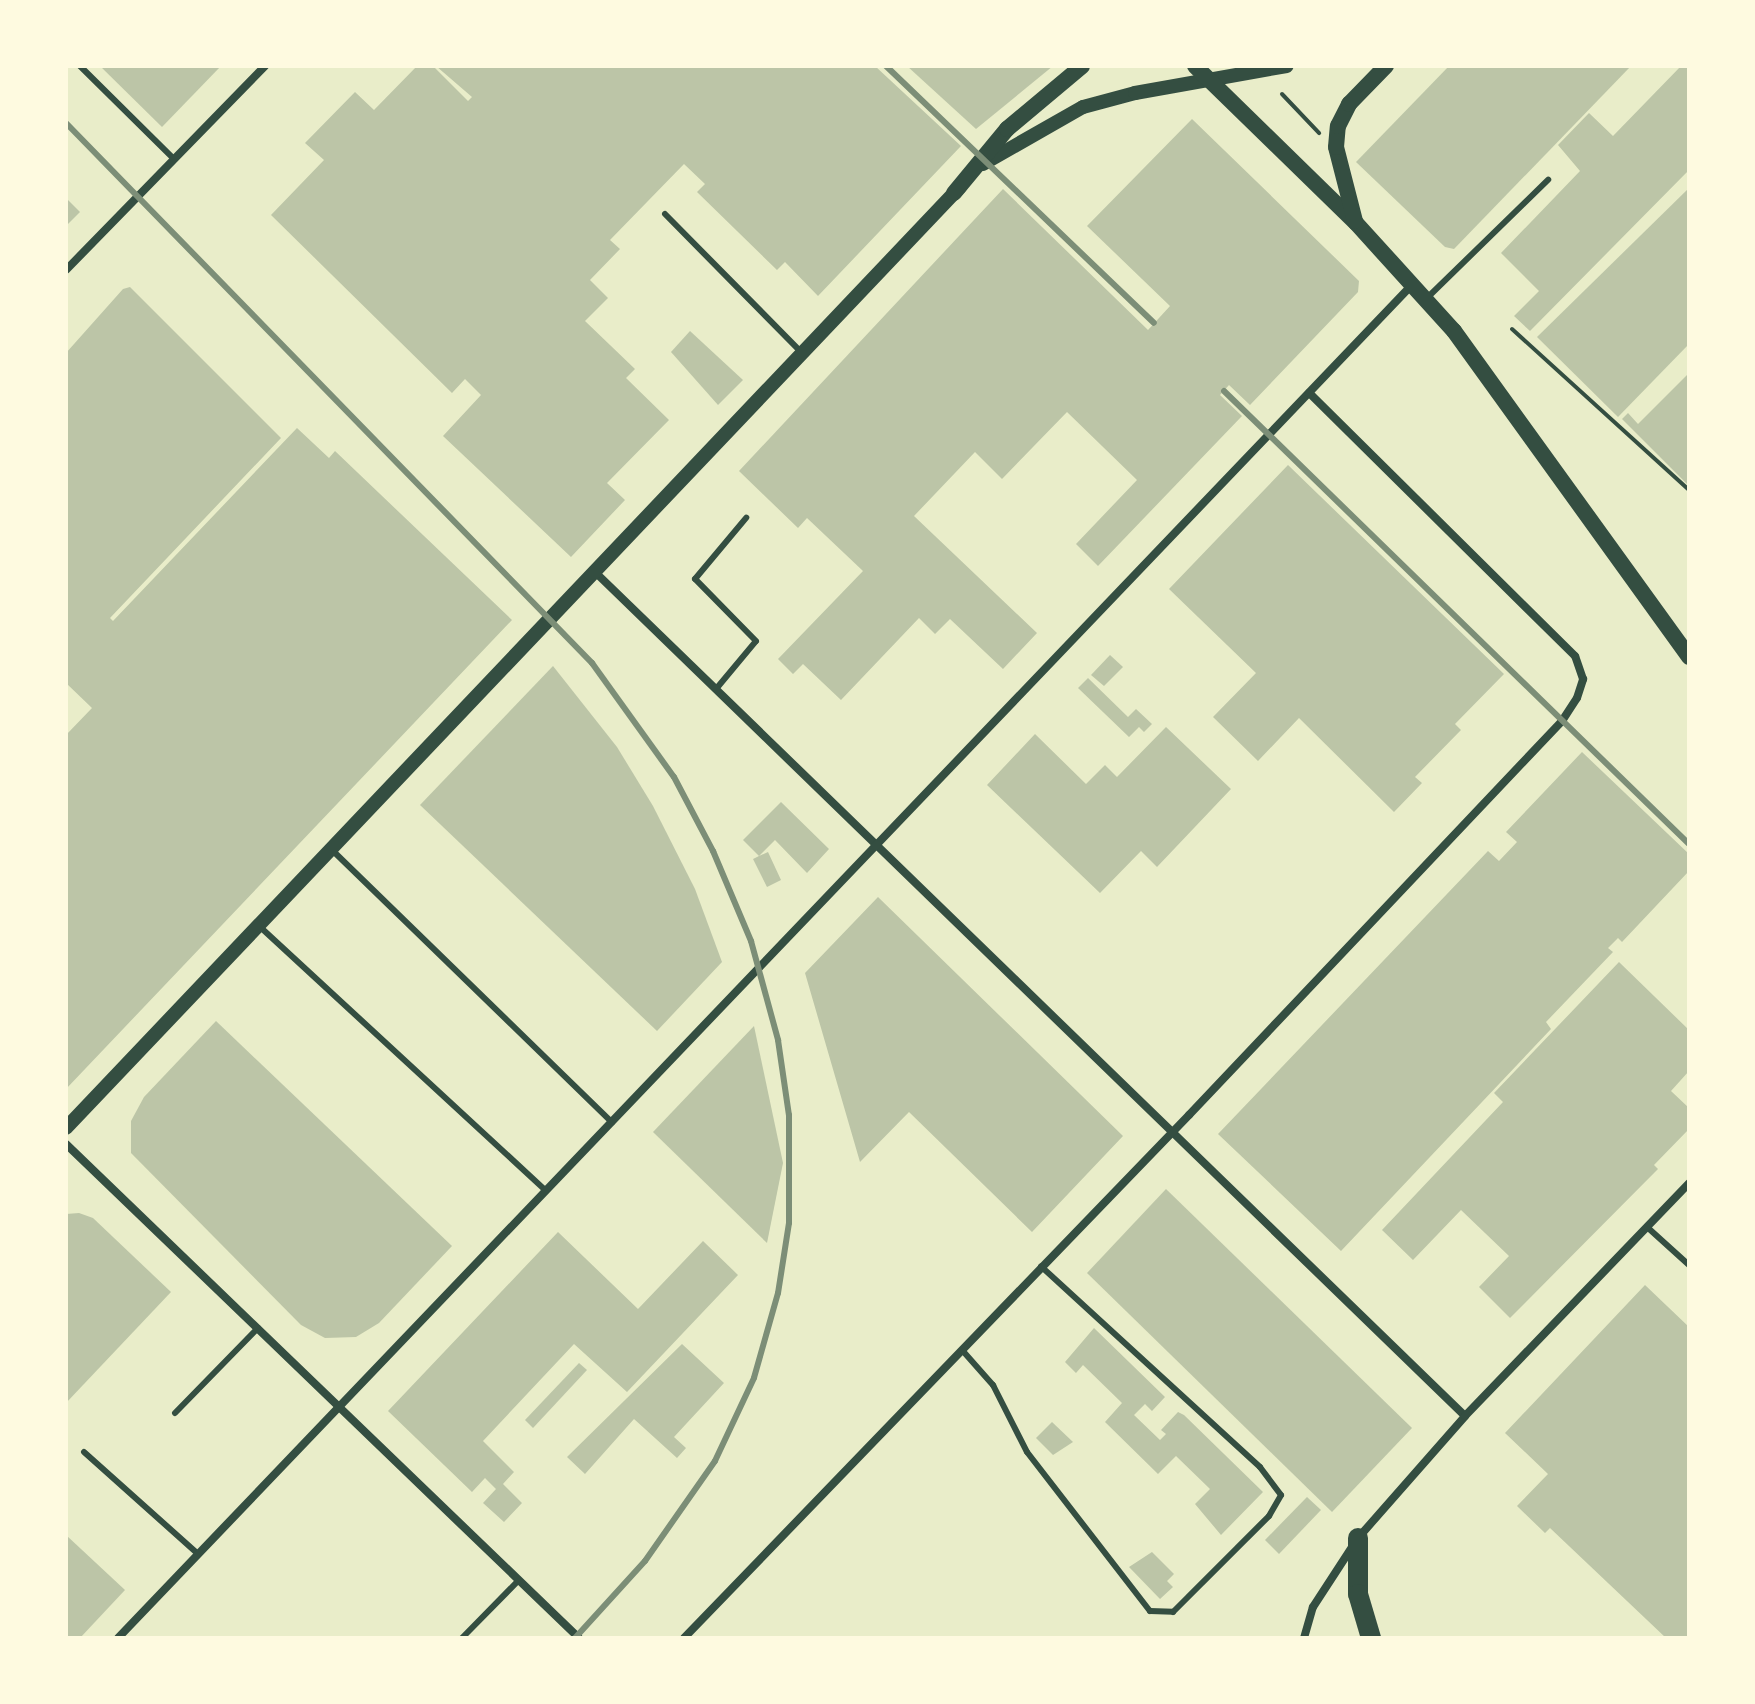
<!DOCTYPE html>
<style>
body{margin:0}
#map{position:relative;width:1755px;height:1704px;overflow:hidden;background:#e9edc9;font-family:"PT Sans Narrow",sans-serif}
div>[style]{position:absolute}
.building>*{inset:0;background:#bcc5a7}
.path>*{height:4px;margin:-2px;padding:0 2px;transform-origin:2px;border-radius:2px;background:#344e41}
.service>*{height:6px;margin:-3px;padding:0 3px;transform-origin:3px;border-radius:3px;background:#344e41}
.minor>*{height:8px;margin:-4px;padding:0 4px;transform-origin:4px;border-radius:4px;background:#344e41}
.tertiary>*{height:14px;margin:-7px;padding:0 7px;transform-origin:7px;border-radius:7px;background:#344e41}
.secondary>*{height:16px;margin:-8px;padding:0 8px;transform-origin:8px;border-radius:8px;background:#344e41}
.primary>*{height:20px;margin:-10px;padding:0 10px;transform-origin:10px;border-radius:10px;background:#344e41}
.rail>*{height:6px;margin:-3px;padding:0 3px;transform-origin:3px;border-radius:3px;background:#7c8e77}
span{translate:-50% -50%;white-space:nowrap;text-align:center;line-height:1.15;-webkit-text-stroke:8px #fefae0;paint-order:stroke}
.frame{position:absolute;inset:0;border:68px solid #fefae0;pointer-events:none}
</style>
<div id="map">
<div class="building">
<div style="clip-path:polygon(100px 66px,221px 66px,162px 127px)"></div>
<div style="clip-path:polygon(417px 66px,433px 66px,468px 101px,472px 97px,436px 66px,875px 66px,961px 146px,818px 296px,785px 262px,777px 270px,697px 192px,705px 184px,684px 164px,610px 240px,620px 249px,590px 280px,608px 298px,585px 321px,635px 369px,626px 378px,669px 420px,607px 483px,625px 500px,571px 557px,443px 436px,481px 395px,465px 379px,452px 393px,271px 215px,324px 160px,305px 143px,355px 92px,374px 110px)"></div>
<div style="clip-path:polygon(907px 66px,1053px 66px,976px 129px)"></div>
<div style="clip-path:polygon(1449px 66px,1631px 66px,1454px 249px,1445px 247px,1356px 162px)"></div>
<div style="clip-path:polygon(1681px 66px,1689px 66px,1689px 170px,1530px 331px,1514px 316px,1539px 291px,1501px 253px,1580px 171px,1558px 145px,1589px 113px,1613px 136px)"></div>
<div style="clip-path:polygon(1192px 119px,1359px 281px,1358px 292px,1250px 405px,1229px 385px,1220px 395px,1242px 416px,1098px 566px,1076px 544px,1137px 480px,1067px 412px,1002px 479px,975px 452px,914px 516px,1037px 633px,1003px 669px,950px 619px,935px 634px,919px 618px,841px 700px,803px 664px,793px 674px,778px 659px,863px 571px,807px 518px,798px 528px,739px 471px,1003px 189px,1148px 330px,1170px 306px,1087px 226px)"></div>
<div style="clip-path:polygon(1689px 188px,1689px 344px,1618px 417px,1537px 337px)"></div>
<div style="clip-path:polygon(66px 198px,80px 212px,66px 226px)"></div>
<div style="clip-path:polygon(130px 287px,281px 438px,110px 618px,113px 621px,297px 428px,329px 458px,335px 451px,512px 620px,66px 1089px,66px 735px,92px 708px,66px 683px,66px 353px,123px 289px)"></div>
<div style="clip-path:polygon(690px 331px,743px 380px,718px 405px,671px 352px)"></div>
<div style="clip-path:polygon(1689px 373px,1689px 486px,1622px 419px,1628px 413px,1638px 424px)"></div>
<div style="clip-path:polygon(1288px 465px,1504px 674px,1455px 724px,1461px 730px,1415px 777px,1422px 783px,1394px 812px,1299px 718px,1258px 761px,1213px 717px,1256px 673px,1169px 589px)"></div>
<div style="clip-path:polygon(1110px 655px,1123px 667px,1104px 686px,1091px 675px)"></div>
<div style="clip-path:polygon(553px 666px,617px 747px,653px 806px,695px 889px,722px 962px,657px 1031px,420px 805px)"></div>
<div style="clip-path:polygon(1088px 678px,1128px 717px,1136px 709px,1152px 724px,1144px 732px,1139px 727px,1129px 737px,1078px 688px)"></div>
<div style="clip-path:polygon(1166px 727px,1231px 789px,1157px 867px,1141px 851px,1100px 893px,987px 785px,1035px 734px,1086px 784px,1105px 765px,1117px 777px)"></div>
<div style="clip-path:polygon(1582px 752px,1689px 854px,1689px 871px,1622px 942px,1618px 938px,1608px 948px,1613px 952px,1546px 1022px,1551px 1029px,1341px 1251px,1218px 1134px,1488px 851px,1499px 861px,1517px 842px,1506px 832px)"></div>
<div style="clip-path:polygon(781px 802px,829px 849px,807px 873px,775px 840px,759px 856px,768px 852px,781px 880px,767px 887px,753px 859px,759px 856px,743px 840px)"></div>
<div style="clip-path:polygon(878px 897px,1123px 1136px,1032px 1232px,909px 1112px,860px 1162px,805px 973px)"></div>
<div style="clip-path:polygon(1619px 962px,1689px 1030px,1689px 1071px,1671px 1091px,1689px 1108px,1689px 1129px,1654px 1165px,1658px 1169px,1510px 1318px,1479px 1287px,1509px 1256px,1461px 1210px,1413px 1260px,1382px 1230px,1503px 1102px,1494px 1093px)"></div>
<div style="clip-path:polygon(216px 1021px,452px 1246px,379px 1323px,356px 1337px,325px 1338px,301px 1325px,131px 1153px,131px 1121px,144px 1097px)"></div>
<div style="clip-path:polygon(754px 1026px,783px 1163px,767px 1243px,653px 1132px)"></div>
<div style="clip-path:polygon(1166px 1189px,1412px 1428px,1332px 1512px,1087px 1273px)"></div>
<div style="clip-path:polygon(79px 1213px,93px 1218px,171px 1292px,66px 1403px,66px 1214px)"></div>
<div style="clip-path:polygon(558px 1232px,638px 1309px,703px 1241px,738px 1275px,627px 1392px,574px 1344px,483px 1441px,514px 1472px,503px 1484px,522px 1503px,504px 1522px,483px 1503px,496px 1489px,485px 1478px,472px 1492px,388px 1411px)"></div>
<div style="clip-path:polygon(1645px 1285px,1689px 1327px,1689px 1638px,1666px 1638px,1550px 1528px,1545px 1533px,1517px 1506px,1548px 1474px,1505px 1433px)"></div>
<div style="clip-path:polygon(1094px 1328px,1165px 1397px,1152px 1411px,1145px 1404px,1134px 1415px,1160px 1440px,1166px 1434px,1161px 1430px,1178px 1412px,1184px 1415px,1263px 1492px,1221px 1535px,1195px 1504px,1210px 1489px,1176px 1456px,1158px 1474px,1105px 1422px,1122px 1403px,1083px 1365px,1076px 1373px,1065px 1362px)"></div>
<div style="clip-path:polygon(682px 1344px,724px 1383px,674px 1437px,686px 1448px,677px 1458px,634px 1419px,585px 1474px,567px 1457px)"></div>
<div style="clip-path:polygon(579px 1363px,587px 1370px,533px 1428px,525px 1420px)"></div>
<div style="clip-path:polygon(1052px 1422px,1073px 1442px,1053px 1455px,1036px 1438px)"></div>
<div style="clip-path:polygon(1307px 1497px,1321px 1510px,1279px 1554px,1265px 1540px)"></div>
<div style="clip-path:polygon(66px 1535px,125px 1590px,80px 1638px,66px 1637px)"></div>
<div style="clip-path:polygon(1152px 1552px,1174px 1574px,1167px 1581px,1173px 1587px,1160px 1599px,1129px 1567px)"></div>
</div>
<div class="path">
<div style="left:1282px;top:94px;width:54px;rotate:46.5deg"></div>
<div style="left:1512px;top:329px;width:239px;rotate:42.3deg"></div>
</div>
<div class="service">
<div style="left:80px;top:66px;width:132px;rotate:44.7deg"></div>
<div style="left:665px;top:214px;width:195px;rotate:45.4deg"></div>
<div style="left:1428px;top:297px;width:168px;rotate:-44.3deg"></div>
<div style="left:716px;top:689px;width:62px;rotate:-50.2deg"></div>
<div style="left:756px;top:641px;width:87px;rotate:-134.5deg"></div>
<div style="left:695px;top:579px;width:80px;rotate:-50.1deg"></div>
<div style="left:331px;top:849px;width:392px;rotate:44.2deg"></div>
<div style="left:258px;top:925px;width:392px;rotate:42.7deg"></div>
<div style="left:1647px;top:1227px;width:57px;rotate:42.1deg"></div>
<div style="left:962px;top:1350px;width:47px;rotate:48.5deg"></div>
<div style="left:993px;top:1385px;width:75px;rotate:63.1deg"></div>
<div style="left:1027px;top:1452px;width:201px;rotate:52.3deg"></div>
<div style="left:1150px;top:1611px;width:23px;rotate:2deg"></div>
<div style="left:1173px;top:1612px;width:136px;rotate:-45deg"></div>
<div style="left:1269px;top:1516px;width:24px;rotate:-60deg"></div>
<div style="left:1281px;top:1495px;width:35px;rotate:-127deg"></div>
<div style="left:1260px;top:1467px;width:297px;rotate:-137.5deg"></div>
<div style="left:175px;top:1413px;width:119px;rotate:-45.7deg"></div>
<div style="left:84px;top:1452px;width:153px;rotate:41.8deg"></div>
<div style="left:462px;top:1638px;width:81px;rotate:-45.5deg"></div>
</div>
<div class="minor">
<div style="left:66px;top:270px;width:285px;rotate:-45.7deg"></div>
<div style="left:595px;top:572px;width:1212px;rotate:44.13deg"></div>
<div style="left:66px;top:1144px;width:712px;rotate:43.92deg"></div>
<div style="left:118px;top:1638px;width:1872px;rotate:-46.28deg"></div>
<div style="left:684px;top:1638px;width:727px;rotate:-46deg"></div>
<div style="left:1189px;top:1115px;width:543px;rotate:-46.57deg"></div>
<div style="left:1562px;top:721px;width:27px;rotate:-57deg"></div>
<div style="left:1577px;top:698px;width:20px;rotate:-72deg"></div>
<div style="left:1583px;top:679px;width:24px;rotate:-109deg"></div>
<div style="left:1575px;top:656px;width:374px;rotate:-135.3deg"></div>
<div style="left:1304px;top:1638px;width:32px;rotate:-74deg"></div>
<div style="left:1313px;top:1607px;width:82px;rotate:-56.9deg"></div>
<div style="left:1358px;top:1538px;width:162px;rotate:-48.7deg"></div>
<div style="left:1465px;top:1416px;width:323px;rotate:-46.1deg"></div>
</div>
<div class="tertiary">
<div style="left:983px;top:164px;width:115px;rotate:-29.7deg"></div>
<div style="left:1083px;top:107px;width:54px;rotate:-15.1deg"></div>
<div style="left:1135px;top:93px;width:154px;rotate:-10.1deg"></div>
<div style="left:66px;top:1128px;width:1298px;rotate:-46.47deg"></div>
</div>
<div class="secondary">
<div style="left:1195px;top:66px;width:225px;rotate:44.3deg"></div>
<div style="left:1356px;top:223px;width:146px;rotate:47.8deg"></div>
<div style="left:1454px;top:331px;width:402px;rotate:54.2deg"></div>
<div style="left:954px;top:193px;width:83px;rotate:-50.4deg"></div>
<div style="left:1007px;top:129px;width:98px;rotate:-40deg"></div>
<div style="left:1355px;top:221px;width:76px;rotate:-104.4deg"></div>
<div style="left:1336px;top:147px;width:21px;rotate:-85deg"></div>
<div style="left:1338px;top:126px;width:25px;rotate:-63deg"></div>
<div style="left:1349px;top:104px;width:53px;rotate:-45.8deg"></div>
</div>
<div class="primary">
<div style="left:1358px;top:1538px;width:56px;rotate:90deg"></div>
<div style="left:1358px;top:1594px;width:46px;rotate:73.5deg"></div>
</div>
<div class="rail">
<div style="left:886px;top:66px;width:371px;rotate:43.8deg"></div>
<div style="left:66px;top:123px;width:754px;rotate:45.75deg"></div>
<div style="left:592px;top:663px;width:140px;rotate:54.3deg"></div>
<div style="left:674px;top:777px;width:84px;rotate:62.2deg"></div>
<div style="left:713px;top:851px;width:98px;rotate:67.1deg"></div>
<div style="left:751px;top:941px;width:103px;rotate:74.7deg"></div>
<div style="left:778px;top:1040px;width:76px;rotate:81.7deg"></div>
<div style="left:789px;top:1115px;width:108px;rotate:90deg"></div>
<div style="left:789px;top:1223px;width:71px;rotate:98.9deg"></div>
<div style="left:778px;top:1293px;width:88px;rotate:105.8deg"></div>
<div style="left:754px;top:1378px;width:92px;rotate:115.2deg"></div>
<div style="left:715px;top:1461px;width:122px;rotate:125deg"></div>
<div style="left:645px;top:1561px;width:104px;rotate:132.3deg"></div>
<div style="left:1224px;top:391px;width:649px;rotate:44.25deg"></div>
</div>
<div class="frame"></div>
</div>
